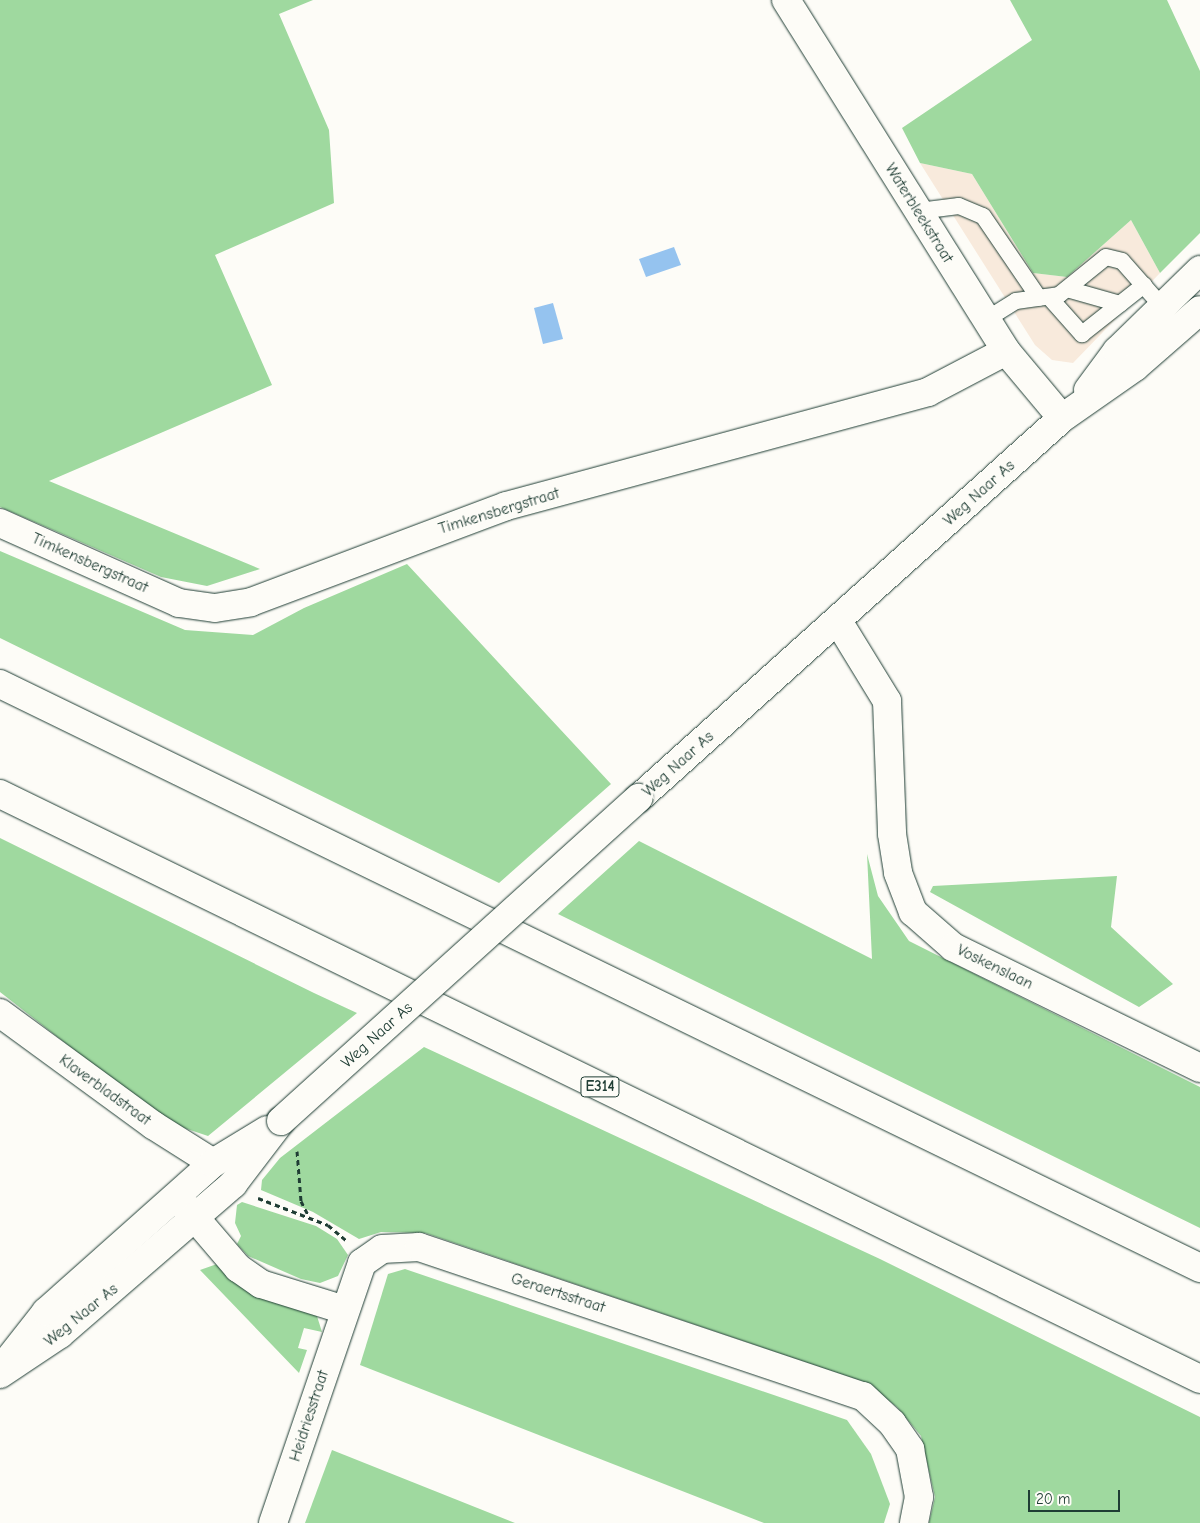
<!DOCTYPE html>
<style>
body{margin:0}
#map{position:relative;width:1200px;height:1523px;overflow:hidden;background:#fdfcf7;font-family:"Comic Neue",sans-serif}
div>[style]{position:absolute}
.built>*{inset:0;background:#f8eadc}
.green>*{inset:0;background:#9fd99f}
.water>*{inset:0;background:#95c3ef}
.path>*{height:3px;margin-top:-1.5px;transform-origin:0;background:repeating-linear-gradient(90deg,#1f3d34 0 5px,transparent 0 9px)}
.roads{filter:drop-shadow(0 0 1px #1f3d34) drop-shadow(0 0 1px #1f3d34)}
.service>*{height:16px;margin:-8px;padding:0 8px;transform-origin:8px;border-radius:8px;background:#fdfcf7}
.minor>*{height:28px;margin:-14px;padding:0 14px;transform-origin:14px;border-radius:14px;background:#fdfcf7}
.secondary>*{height:28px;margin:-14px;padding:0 14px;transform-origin:14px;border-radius:14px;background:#fdfcf7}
.motorway>*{height:28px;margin:-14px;padding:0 14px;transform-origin:14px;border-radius:14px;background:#fdfcf7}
.bridges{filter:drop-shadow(0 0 1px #1f3d34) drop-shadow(0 0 1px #1f3d34)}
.secondary-bridge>*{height:28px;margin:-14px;padding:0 14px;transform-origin:14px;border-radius:14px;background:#fdfcf7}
span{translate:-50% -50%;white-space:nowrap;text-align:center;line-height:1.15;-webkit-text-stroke:5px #fdfcf7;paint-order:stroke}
.shield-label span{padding:1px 4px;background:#fdfcf7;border:1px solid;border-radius:4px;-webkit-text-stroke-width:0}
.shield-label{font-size:15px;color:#1f3d34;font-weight:700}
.street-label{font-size:16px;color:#1f3d34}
.scale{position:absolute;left:1028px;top:1490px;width:92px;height:22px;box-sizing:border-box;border:2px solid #1f3d34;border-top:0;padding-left:6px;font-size:15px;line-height:18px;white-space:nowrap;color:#1f3d34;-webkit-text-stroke:4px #fdfcf7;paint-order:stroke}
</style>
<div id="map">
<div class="built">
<div style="clip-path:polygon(920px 163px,972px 174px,1033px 273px,1067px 277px,1131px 220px,1160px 273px,1073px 363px,1052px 360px,1035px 345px)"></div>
</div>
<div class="green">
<div style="clip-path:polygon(0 0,313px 0,279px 14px,329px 130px,334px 203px,215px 255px,272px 385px,49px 481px,260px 569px,207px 586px,161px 577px,0 507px)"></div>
<div style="clip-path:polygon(1010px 0,1167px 0,1200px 71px,1200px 233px,1160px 273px,1131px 220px,1067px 277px,1033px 273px,972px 174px,920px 163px,902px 128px,1032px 40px)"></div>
<div style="clip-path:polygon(0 551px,185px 630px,253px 635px,304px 608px,407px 564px,611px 784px,499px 883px,0 638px)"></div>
<div style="clip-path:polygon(0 838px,314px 993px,357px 1013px,208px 1136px,166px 1122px,0 992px)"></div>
<div style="clip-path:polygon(639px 841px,872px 959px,867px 854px,878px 896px,909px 941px,1200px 1087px,1200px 1228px,558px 914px)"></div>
<div style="clip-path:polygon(1117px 876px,1111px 927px,1173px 984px,1139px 1007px,930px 892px,933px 886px)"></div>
<div style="clip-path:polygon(424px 1047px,880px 1259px,1200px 1417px,1200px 1523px,929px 1523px,935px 1497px,921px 1436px,897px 1407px,864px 1382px,425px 1233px,381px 1232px,359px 1239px,313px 1212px,261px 1190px,262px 1180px,280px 1158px)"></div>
<div style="clip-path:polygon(242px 1202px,316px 1226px,337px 1239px,348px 1255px,338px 1276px,320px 1283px,301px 1279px,248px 1256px,237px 1244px,241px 1236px,235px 1223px,237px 1205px)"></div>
<div style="clip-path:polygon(217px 1264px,316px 1313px,322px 1332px,304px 1328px,298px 1348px,307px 1350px,299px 1373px,200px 1270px)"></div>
<div style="clip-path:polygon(405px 1269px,847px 1420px,871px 1454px,890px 1504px,884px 1523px,764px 1523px,360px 1365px,388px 1274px)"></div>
<div style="clip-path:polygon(332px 1450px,515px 1523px,305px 1523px)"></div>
</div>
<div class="water">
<div style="clip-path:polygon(674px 247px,681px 265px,646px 277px,639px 259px)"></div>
<div style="clip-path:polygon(553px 303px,563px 339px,543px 344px,534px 308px)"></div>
</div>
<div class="path">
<div style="left:297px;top:1151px;width:50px;rotate:85.4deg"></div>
<div style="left:301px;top:1201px;width:18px;rotate:63deg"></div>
<div style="left:258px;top:1198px;width:75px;rotate:21.1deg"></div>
<div style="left:328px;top:1225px;width:23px;rotate:40deg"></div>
</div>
<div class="roads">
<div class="service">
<div style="left:919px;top:211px;width:40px;rotate:-7.1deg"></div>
<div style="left:959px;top:206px;width:26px;rotate:23deg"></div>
<div style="left:983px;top:216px;width:99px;rotate:55.7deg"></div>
<div style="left:1067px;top:289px;width:55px;rotate:15.8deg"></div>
<div style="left:1049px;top:297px;width:50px;rotate:48.3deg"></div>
<div style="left:1082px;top:334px;width:79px;rotate:-38.3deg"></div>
<div style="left:987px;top:319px;width:34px;rotate:-32deg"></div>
<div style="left:1016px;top:301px;width:43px;rotate:-7.9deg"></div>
<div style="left:1059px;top:295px;width:60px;rotate:-39deg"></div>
<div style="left:1106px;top:257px;width:16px;rotate:14deg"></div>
<div style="left:1122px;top:261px;width:68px;rotate:48.6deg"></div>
</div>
<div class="minor">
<div style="left:786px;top:0;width:414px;rotate:57.9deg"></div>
<div style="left:1006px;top:351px;width:87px;rotate:50.1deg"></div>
<div style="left:0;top:523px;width:196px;rotate:24.1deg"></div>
<div style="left:179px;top:603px;width:36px;rotate:8deg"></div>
<div style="left:215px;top:608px;width:36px;rotate:-9deg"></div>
<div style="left:251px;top:602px;width:272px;rotate:-20.6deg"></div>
<div style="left:506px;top:506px;width:437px;rotate:-15.1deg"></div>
<div style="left:928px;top:392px;width:88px;rotate:-27.7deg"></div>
<div style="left:838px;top:621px;width:94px;rotate:58.5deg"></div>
<div style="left:887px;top:701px;width:133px;rotate:87.8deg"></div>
<div style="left:892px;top:834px;width:39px;rotate:81deg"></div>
<div style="left:898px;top:873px;width:42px;rotate:69deg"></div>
<div style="left:913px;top:912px;width:53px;rotate:41.2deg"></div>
<div style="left:953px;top:947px;width:275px;rotate:26.1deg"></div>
<div style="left:0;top:1013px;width:190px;rotate:36.2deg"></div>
<div style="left:153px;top:1125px;width:71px;rotate:32.3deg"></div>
<div style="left:179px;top:1199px;width:91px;rotate:49.5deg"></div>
<div style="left:238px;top:1268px;width:28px;rotate:35deg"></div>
<div style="left:261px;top:1284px;width:88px;rotate:17.2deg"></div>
<div style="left:273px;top:1523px;width:275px;rotate:-71.1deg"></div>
<div style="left:362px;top:1263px;width:24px;rotate:-35deg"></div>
<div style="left:382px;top:1249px;width:37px;rotate:-3deg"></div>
<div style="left:419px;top:1247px;width:468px;rotate:18.6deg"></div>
<div style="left:863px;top:1396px;width:40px;rotate:43deg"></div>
<div style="left:892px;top:1423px;width:32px;rotate:55deg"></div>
<div style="left:910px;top:1449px;width:49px;rotate:79.4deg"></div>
<div style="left:919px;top:1497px;width:26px;rotate:101deg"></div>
</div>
<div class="secondary">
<div style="left:1088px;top:390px;width:49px;rotate:-53.4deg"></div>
<div style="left:1117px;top:351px;width:116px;rotate:-44.3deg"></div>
<div style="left:639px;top:798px;width:569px;rotate:-41.93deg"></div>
<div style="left:1062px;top:418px;width:89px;rotate:-34.9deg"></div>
<div style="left:1135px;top:367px;width:86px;rotate:-41.2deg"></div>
<div style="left:9px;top:1359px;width:60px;rotate:-51.8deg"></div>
<div style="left:46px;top:1312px;width:224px;rotate:-41.7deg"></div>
<div style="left:213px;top:1163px;width:63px;rotate:-31.4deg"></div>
<div style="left:0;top:1374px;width:72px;rotate:-33.7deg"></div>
<div style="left:60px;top:1334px;width:229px;rotate:-40.9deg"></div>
<div style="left:233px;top:1184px;width:79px;rotate:-52.7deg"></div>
</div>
<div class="motorway">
<div style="left:0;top:684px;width:1335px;rotate:25.95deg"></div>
<div style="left:0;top:794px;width:1335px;rotate:25.99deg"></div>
</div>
</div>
<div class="bridges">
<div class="secondary-bridge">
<div style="left:281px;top:1121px;width:482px;rotate:-42.1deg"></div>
</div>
</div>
<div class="shield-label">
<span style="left:600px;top:1087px">E314</span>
</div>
<div class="street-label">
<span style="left:919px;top:213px;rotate:58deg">Waterbleekstraat</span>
<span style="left:979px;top:493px;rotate:-42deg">Weg Naar As</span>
<span style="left:499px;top:511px;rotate:-17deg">Timkensbergstraat</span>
<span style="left:90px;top:563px;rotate:24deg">Timkensbergstraat</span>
<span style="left:678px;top:764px;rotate:-42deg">Weg Naar As</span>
<span style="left:995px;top:967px;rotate:26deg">Voskenslaan</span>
<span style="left:377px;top:1035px;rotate:-42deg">Weg Naar As</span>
<span style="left:105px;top:1090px;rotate:36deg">Klaverbladstraat</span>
<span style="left:558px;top:1293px;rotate:18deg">Geraertsstraat</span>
<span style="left:81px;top:1315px;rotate:-39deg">Weg Naar As</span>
<span style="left:309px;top:1416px;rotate:-72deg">Heidriesstraat</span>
</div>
<div class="scale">20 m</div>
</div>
